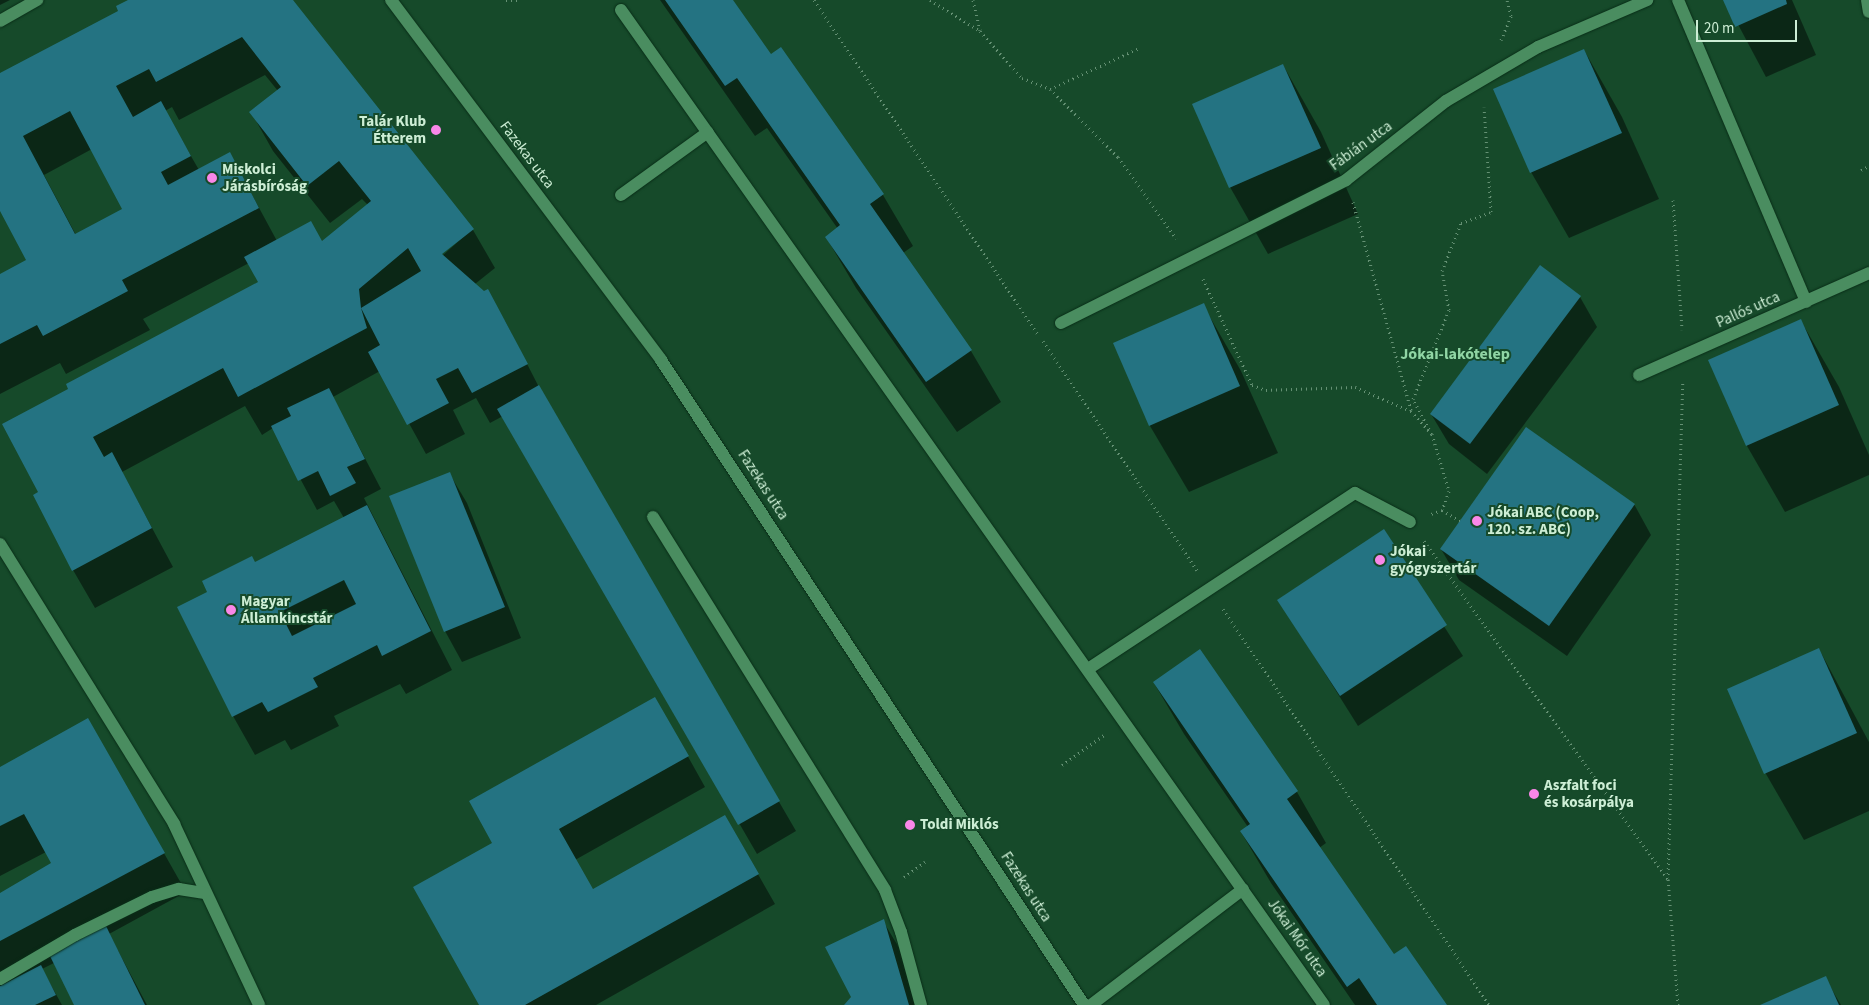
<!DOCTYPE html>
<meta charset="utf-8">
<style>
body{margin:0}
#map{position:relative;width:1869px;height:1005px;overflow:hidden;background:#164a2a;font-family:"Source Sans 3",sans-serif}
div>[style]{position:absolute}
.shadow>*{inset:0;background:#0007}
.building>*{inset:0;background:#247382}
.path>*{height:3px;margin-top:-1.5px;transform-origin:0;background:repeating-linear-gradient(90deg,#659174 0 1px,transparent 0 5px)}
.roads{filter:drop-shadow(0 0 1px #092d17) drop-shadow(0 0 1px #092d17)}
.service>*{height:12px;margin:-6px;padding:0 6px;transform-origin:6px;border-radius:6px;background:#4a8d60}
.minor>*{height:12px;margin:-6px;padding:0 6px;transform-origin:6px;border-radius:6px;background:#4a8d60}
.tertiary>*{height:12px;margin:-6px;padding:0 6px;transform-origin:6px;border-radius:6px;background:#4a8d60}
.dots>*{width:14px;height:14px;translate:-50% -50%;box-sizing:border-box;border:2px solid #164a2a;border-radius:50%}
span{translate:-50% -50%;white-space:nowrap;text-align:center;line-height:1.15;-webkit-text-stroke:4px #164a2a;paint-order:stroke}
.poi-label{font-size:15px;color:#cdeed5;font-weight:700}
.right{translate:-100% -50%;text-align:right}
.left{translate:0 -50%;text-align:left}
.street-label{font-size:15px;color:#cdeed5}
.neighbourhood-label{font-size:16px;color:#90d5a4;font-weight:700}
.scale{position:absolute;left:1696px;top:20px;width:101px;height:22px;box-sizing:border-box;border:2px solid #cdeed5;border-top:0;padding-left:6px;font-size:15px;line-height:18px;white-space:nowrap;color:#cdeed5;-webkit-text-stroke:4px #164a2a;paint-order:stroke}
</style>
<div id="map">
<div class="shadow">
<div style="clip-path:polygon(0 0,10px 0,0 5px)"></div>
<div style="clip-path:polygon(evenodd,130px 0,289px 0,473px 230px,495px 268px,475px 284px,505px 321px,543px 395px,796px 831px,757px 854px,503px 416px,490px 423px,476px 398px,453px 410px,465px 434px,426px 454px,380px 371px,333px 397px,381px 489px,364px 498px,452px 670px,406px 694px,400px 684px,334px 716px,339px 726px,291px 750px,285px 740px,255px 755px,233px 716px,208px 593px,255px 564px,344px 518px,334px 501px,317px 510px,273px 428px,262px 435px,245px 406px,122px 472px,173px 567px,95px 608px,73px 570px,40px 493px,70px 390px,260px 283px,249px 263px,143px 319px,150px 330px,66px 374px,60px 363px,0 394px,0 275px,28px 261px,0 209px,0 75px,120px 11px,130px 0,265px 75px,278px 91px,251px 112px,273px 151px,330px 223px,362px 199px,368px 205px,322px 243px,277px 241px,230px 154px,199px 170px,165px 111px,172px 107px,179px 120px,265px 75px,130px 0,92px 149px,124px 210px,76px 235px,44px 175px,92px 149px,130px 0,470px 231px,442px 256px,440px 254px,470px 231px)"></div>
<div style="clip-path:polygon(660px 0,731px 0,770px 56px,781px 49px,883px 195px,913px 246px,903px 253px,971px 351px,1001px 402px,957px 432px,856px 288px,826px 237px,838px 229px,767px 128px,755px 136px)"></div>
<div style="clip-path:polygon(1725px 0,1792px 0,1816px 55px,1766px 77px)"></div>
<div style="clip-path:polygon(1584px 50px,1622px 117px,1659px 199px,1569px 238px,1531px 172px)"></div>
<div style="clip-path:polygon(1283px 65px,1321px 132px,1358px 214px,1268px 254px,1230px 187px)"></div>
<div style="clip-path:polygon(1580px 297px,1597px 327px,1487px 474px,1449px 444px,1431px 414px)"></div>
<div style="clip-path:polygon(1203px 305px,1241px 371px,1278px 453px,1189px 492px,1150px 426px,1115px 343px)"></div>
<div style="clip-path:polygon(1801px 321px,1839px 387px,1869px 455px,1869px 475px,1785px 512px,1747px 446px,1709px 361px)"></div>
<div style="clip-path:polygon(449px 473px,467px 503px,521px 638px,462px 662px,445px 631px)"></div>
<div style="clip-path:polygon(1634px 504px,1651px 535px,1567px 656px,1459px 580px,1441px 549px)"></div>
<div style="clip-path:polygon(1383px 531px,1463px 656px,1358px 726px,1279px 600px)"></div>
<div style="clip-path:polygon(1819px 649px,1869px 742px,1869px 811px,1804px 840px,1766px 774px,1729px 689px)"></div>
<div style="clip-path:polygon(1154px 683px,1297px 792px,1326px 843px,1319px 848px,1393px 956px,1445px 1005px,1355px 1005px,1271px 883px,1241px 832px,1248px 827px,1184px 734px)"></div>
<div style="clip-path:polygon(672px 728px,705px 787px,575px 860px,593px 890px,742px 846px,775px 904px,596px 1005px,481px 1005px,494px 843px)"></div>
<div style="clip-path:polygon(110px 758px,186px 892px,109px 934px,147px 1005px,75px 1005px,54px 963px,42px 969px,62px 1005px,0 1005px,0 894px,53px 864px,46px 852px,0 876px,0 769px)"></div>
<div style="clip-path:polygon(883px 921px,901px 951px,917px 1005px,846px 1005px,852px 998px)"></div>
<div style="clip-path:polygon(1825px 978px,1841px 1005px,1763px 1005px)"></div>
</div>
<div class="building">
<div style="clip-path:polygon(evenodd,128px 0,293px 0,474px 229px,442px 254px,484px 291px,488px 289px,528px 364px,472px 393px,458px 368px,436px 379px,449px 403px,407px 425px,368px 352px,380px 345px,361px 308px,367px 328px,238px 397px,223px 368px,93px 437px,104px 457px,112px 452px,152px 528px,72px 571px,33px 495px,38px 492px,2px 424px,68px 389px,66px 384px,258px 282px,244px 257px,311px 221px,322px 241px,371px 201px,339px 161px,307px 186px,249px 112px,281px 87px,242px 37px,156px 82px,149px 69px,116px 86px,133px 117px,161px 101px,191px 156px,161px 172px,168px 185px,230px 152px,259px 208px,122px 280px,128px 291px,43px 336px,37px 325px,0 344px,0 274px,26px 260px,0 211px,0 73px,118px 11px,116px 6px,128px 0,70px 111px,122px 209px,75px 234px,23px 136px,70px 111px,128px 0,408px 248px,421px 271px,361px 308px,359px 289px,408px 248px)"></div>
<div style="clip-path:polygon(665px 0,733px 0,771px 54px,781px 47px,884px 194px,870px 204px,972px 350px,926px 382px,825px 237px,840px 225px,737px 78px,725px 86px)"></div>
<div style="clip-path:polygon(1723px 0,1786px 0,1787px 4px,1735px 27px)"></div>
<div style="clip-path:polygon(1584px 49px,1622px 133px,1530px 173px,1493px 89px)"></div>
<div style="clip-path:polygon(1283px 64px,1321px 148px,1229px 188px,1192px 104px)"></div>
<div style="clip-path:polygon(1540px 265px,1581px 296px,1470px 444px,1430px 414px)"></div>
<div style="clip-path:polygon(1204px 303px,1240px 386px,1149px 426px,1113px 343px)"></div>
<div style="clip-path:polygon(1801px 319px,1839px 405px,1746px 446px,1708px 360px)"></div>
<div style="clip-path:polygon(539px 385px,780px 801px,738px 825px,497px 409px)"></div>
<div style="clip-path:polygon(329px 388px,365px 459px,347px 467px,356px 483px,330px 496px,318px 471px,298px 481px,271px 426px,291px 416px,287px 408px)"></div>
<div style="clip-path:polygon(1526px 427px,1635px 504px,1549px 626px,1440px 549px)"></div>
<div style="clip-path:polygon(450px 472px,505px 607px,444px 632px,389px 496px)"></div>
<div style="clip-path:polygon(evenodd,367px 505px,431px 631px,382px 656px,377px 645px,313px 678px,318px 687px,268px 712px,262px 702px,232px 717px,177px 607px,207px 592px,202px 581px,252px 556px,255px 562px,367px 505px,344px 580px,356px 604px,292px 636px,280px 612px,344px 580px)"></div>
<div style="clip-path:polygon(1384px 529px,1447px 625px,1340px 696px,1277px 600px)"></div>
<div style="clip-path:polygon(1819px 648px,1857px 733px,1764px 774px,1727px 689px)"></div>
<div style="clip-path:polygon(1200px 649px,1298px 791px,1287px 799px,1394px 954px,1406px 946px,1447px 1005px,1377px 1005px,1359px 978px,1347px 987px,1240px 831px,1250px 824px,1153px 682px)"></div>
<div style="clip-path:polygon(655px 697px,689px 756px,559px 829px,593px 889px,725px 815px,759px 874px,525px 1005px,479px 1005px,413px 887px,492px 843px,469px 801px)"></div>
<div style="clip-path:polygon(88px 718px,165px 853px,0 941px,0 893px,51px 863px,24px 814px,0 826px,0 767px)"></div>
<div style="clip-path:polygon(884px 919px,909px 1005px,844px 1005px,851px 997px,825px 947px)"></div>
<div style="clip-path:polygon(106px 926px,145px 1005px,74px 1005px,49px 954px)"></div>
<div style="clip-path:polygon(41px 965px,56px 995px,35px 1005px,0 1005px,0 986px)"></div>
<div style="clip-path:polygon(1826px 976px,1839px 1005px,1760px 1005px)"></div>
</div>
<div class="path">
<div style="left:506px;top:0;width:15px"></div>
<div style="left:814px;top:0;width:402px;rotate:56.2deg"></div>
<div style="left:930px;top:0;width:59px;rotate:31.8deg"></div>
<div style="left:980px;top:31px;width:63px;rotate:48.2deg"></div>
<div style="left:1022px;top:78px;width:30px;rotate:21deg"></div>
<div style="left:1050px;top:89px;width:96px;rotate:45deg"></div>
<div style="left:1118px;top:157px;width:100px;rotate:54.4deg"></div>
<div style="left:973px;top:0;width:31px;rotate:77deg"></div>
<div style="left:1501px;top:40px;width:26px;rotate:-67deg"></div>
<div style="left:1511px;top:16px;width:16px;rotate:-104deg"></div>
<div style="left:1050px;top:89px;width:98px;rotate:-24.7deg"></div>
<div style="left:1861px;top:170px;width:9px;rotate:-27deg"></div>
<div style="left:1673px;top:200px;width:130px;rotate:86deg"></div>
<div style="left:1353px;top:202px;width:216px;rotate:74.4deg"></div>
<div style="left:1203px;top:279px;width:117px;rotate:65.2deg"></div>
<div style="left:1252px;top:385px;width:15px;rotate:20deg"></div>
<div style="left:1266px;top:390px;width:89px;rotate:-1.9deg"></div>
<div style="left:1355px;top:387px;width:61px;rotate:23.2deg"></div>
<div style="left:1411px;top:411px;width:31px;rotate:48deg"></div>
<div style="left:1432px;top:434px;width:59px;rotate:73.4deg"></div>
<div style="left:1449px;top:491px;width:20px;rotate:110deg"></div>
<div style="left:1442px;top:510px;width:12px;rotate:160deg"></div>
<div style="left:1043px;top:341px;width:276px;rotate:56.1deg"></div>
<div style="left:1429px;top:429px;width:34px;rotate:-118deg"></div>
<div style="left:1413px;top:399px;width:96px;rotate:-68deg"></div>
<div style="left:1449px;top:310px;width:40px;rotate:-100deg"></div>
<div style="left:1442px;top:271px;width:52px;rotate:-68.4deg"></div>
<div style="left:1461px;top:223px;width:32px;rotate:-20deg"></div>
<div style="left:1491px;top:212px;width:105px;rotate:-93.8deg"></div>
<div style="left:1442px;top:510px;width:21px;rotate:31deg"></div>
<div style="left:1424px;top:541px;width:417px;rotate:54.2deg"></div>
<div style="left:1223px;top:609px;width:477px;rotate:56.1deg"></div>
<div style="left:1062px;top:765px;width:52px;rotate:-35.5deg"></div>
<div style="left:904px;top:877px;width:26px;rotate:-36deg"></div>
<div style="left:1678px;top:1005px;width:126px;rotate:-94.5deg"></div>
<div style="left:1668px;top:879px;width:498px;rotate:-88.3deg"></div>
</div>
<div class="roads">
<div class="service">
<div style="left:653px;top:517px;width:439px;rotate:58.1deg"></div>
<div style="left:885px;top:890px;width:45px;rotate:69.1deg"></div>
<div style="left:901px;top:932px;width:76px;rotate:74.7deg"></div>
<div style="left:1088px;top:669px;width:320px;rotate:-33.4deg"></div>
<div style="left:1355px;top:493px;width:62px;rotate:27.8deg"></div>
</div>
<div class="minor">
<div style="left:1678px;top:0;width:328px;rotate:67deg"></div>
<div style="left:1867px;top:0;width:12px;rotate:81deg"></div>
<div style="left:621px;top:10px;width:1218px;rotate:54.76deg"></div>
<div style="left:0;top:21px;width:43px;rotate:-29.6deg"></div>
<div style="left:621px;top:195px;width:107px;rotate:-35.9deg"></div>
<div style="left:1061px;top:323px;width:319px;rotate:-26.6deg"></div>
<div style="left:1346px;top:180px;width:127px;rotate:-38.3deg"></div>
<div style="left:1446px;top:101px;width:107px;rotate:-30.4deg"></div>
<div style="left:1538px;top:47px;width:119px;rotate:-23.3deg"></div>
<div style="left:1639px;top:375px;width:252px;rotate:-23.9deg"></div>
<div style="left:0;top:544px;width:330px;rotate:58.1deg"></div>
<div style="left:174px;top:824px;width:200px;rotate:64.8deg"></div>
<div style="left:0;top:979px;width:87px;rotate:-30.4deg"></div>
<div style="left:75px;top:935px;width:86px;rotate:-26.3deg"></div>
<div style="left:152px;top:897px;width:28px;rotate:-17deg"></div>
<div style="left:179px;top:889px;width:26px;rotate:9deg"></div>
<div style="left:1091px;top:1005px;width:191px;rotate:-37.3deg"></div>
</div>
<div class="tertiary">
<div style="left:391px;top:0;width:450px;rotate:53.1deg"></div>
<div style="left:661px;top:360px;width:771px;rotate:56.74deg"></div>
</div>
</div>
<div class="dots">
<div style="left:436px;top:130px;background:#f987e8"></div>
<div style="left:212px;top:178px;background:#f987e8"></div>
<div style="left:1477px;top:521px;background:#f987e8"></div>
<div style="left:1380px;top:560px;background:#f987e8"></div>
<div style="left:231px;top:610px;background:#f987e8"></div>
<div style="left:1534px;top:794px;background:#f987e8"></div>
<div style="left:910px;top:825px;background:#f987e8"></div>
</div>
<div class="poi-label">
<span class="right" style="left:426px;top:130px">Talár Klub<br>Étterem</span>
<span class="left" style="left:222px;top:178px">Miskolci<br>Járásbíróság</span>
<span class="left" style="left:1487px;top:521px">Jókai ABC (Coop,<br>120. sz. ABC)</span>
<span class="left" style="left:1390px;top:560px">Jókai<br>gyógyszertár</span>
<span class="left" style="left:241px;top:610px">Magyar<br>Államkincstár</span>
<span class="left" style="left:1544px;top:794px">Aszfalt foci<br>és kosárpálya</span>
<span class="left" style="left:920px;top:825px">Toldi Miklós</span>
</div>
<div class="street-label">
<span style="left:1361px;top:146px;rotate:-36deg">Fábián utca</span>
<span style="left:527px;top:155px;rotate:53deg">Fazekas utca</span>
<span style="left:1748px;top:310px;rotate:-24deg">Pallós utca</span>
<span style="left:763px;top:485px;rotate:57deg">Fazekas utca</span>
<span style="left:1026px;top:887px;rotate:57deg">Fazekas utca</span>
<span style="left:1297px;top:938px;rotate:55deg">Jókai Mór utca</span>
</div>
<div class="neighbourhood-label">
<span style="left:1455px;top:354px">Jókai-lakótelep</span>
</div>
<div class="scale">20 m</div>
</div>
